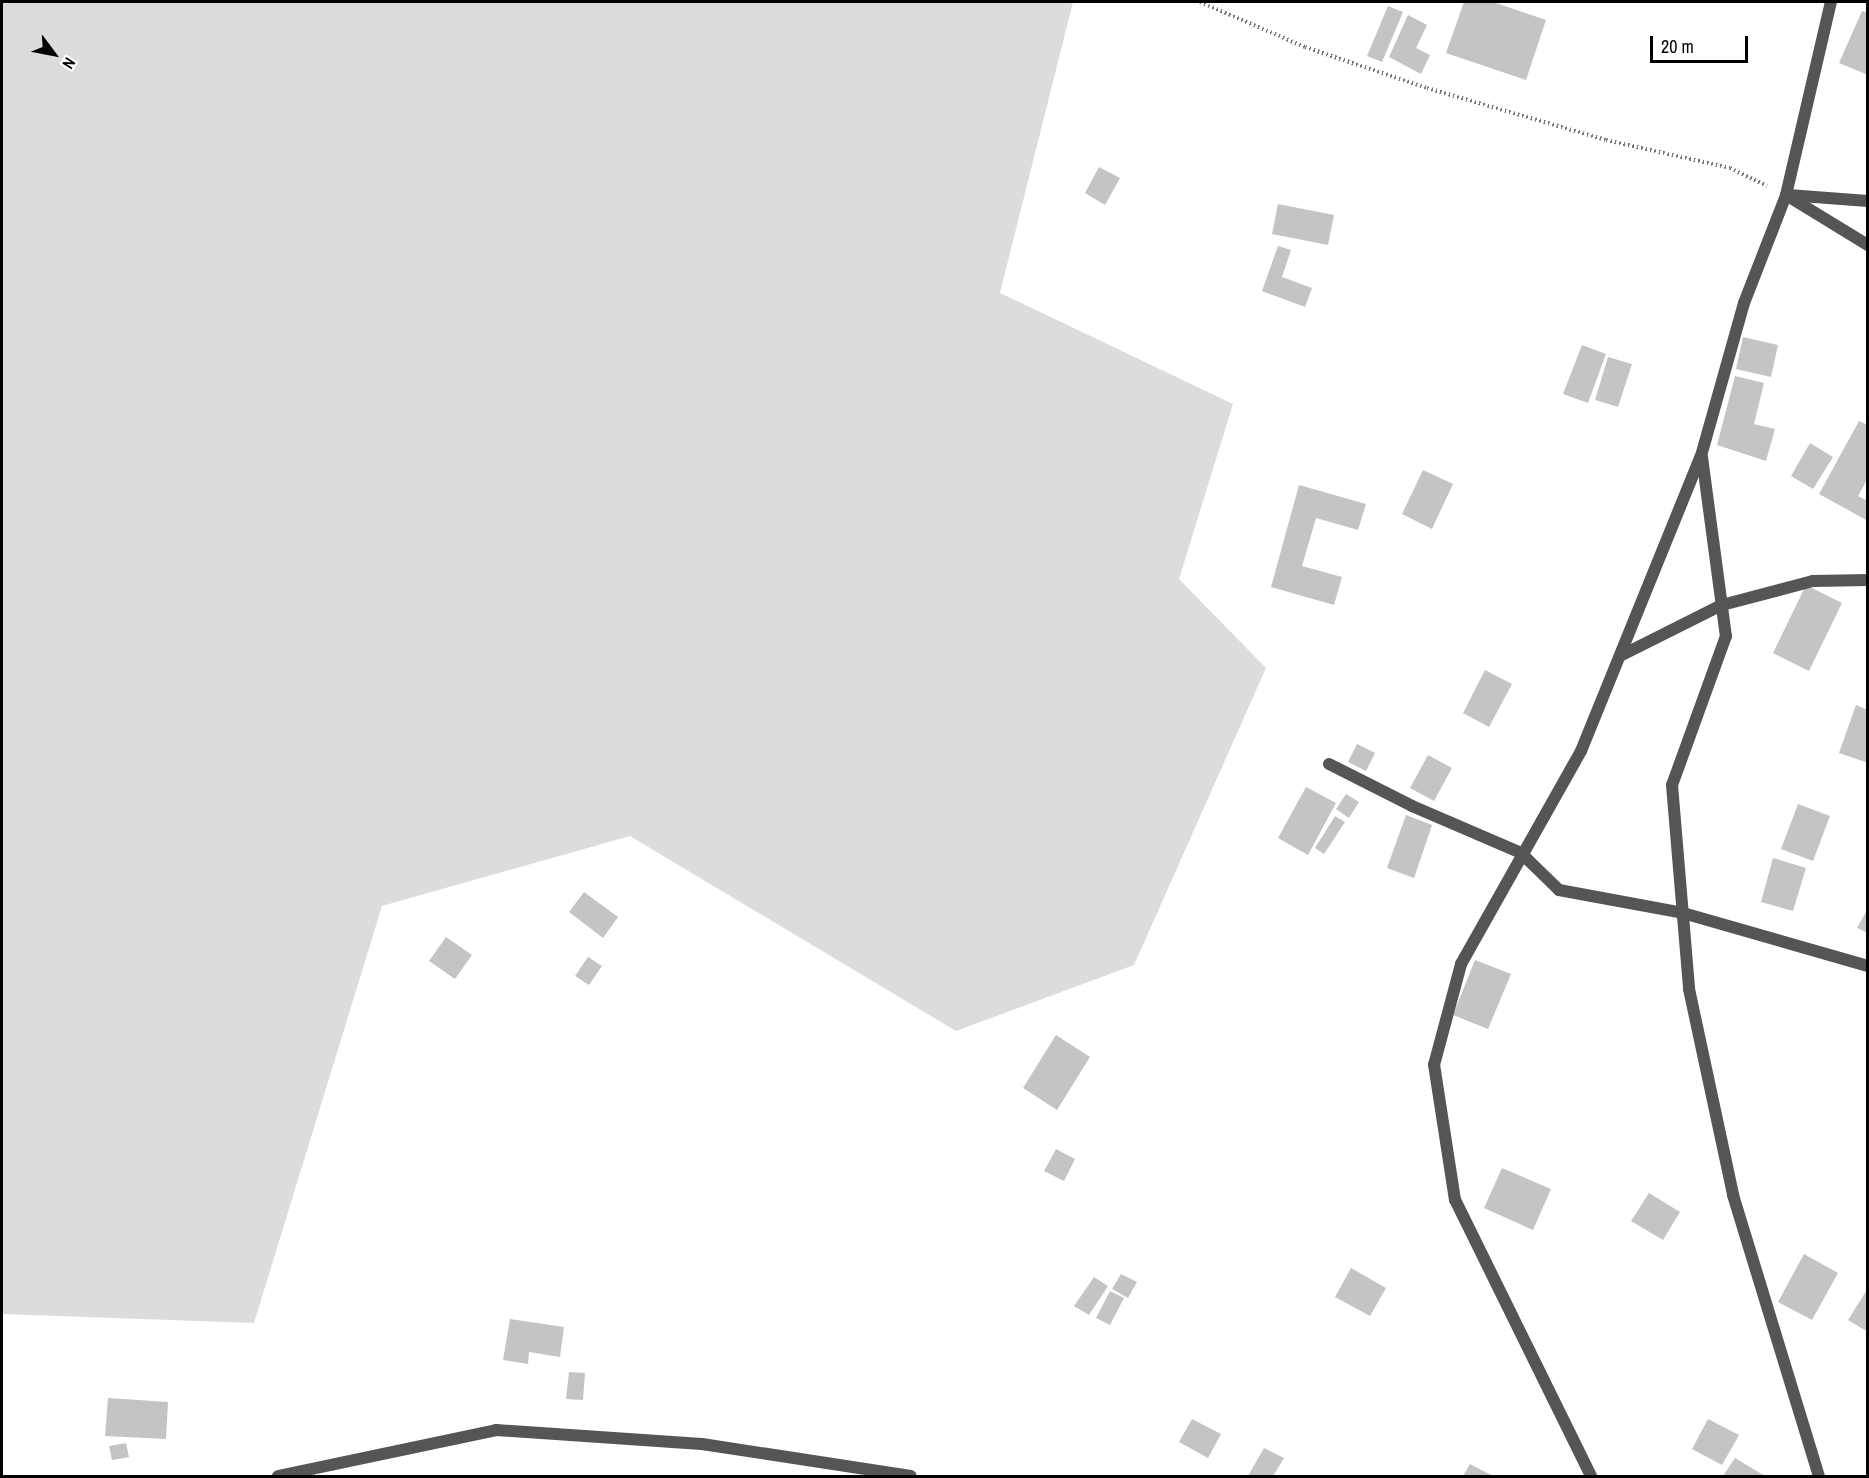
<!DOCTYPE html>
<style>
body{margin:0}
#map{position:relative;width:1869px;height:1478px;overflow:hidden;background:#fff;font-family:"Archivo Narrow",sans-serif}
div>[style]{position:absolute}
.green>*{inset:0;background:#dcdcdc}
.building>*{inset:0;background:#c4c4c4}
.path>*{height:4px;margin-top:-2px;transform-origin:0;background:repeating-linear-gradient(90deg,#777 0 1.5px,transparent 0 4.5px)}
.street>*{height:12px;margin:-6px;padding:0 6px;transform-origin:6px;border-radius:6px;background:#555}
span{translate:-50% -50%;white-space:nowrap;text-align:center;line-height:1.15;-webkit-text-stroke:6px #fff;paint-order:stroke}
.frame{position:absolute;inset:0;border:3px solid #000;pointer-events:none}
.north{position:absolute;left:24px;top:24px;width:60px;height:60px;-webkit-text-stroke:4px #fff;paint-order:stroke;rotate:122deg;font-size:16px;font-weight:700;line-height:24px;text-align:center;color:#000}
.north::after{content:'';display:block;margin:auto;width:21px;height:27px;background:#000;clip-path:polygon(50% 0,100% 100%,50% 72%,0 100%)}
.scale{position:absolute;left:1650px;top:36px;width:98px;height:27px;box-sizing:border-box;border:3px solid #000;border-top:0;padding-left:8px;font-size:18px;line-height:21px;white-space:nowrap;color:#000;-webkit-text-stroke:4px #fff;paint-order:stroke}
</style>
<div id="map">
<div class="green">
<div style="clip-path:polygon(2px 2px,1073px 2px,1000px 293px,1233px 404px,1179px 579px,1266px 668px,1134px 965px,956px 1031px,630px 836px,382px 906px,254px 1323px,2px 1314px)"></div>
</div>
<div class="building">
<div style="clip-path:polygon(1464px 2px,1493px 2px,1546px 20px,1526px 80px,1446px 53px)"></div>
<div style="clip-path:polygon(1388px 6px,1403px 12px,1382px 62px,1367px 56px)"></div>
<div style="clip-path:polygon(1862px 11px,1868px 13px,1868px 75px,1839px 63px)"></div>
<div style="clip-path:polygon(1408px 15px,1427px 25px,1416px 48px,1430px 55px,1421px 74px,1389px 57px)"></div>
<div style="clip-path:polygon(1099px 167px,1120px 178px,1105px 205px,1085px 193px)"></div>
<div style="clip-path:polygon(1278px 204px,1334px 215px,1328px 245px,1272px 234px)"></div>
<div style="clip-path:polygon(1278px 246px,1291px 250px,1282px 277px,1312px 288px,1305px 307px,1262px 291px)"></div>
<div style="clip-path:polygon(1743px 337px,1778px 345px,1771px 377px,1736px 369px)"></div>
<div style="clip-path:polygon(1582px 345px,1606px 354px,1588px 403px,1563px 394px)"></div>
<div style="clip-path:polygon(1608px 357px,1632px 364px,1618px 407px,1595px 400px)"></div>
<div style="clip-path:polygon(1735px 376px,1764px 383px,1754px 424px,1775px 429px,1766px 461px,1717px 445px)"></div>
<div style="clip-path:polygon(1859px 421px,1868px 425px,1868px 478px,1858px 496px,1868px 501px,1868px 521px,1819px 494px)"></div>
<div style="clip-path:polygon(1810px 443px,1833px 457px,1813px 489px,1791px 476px)"></div>
<div style="clip-path:polygon(1423px 470px,1453px 484px,1432px 529px,1402px 514px)"></div>
<div style="clip-path:polygon(1299px 485px,1366px 504px,1358px 530px,1316px 518px,1302px 566px,1342px 577px,1334px 605px,1271px 587px)"></div>
<div style="clip-path:polygon(1806px 585px,1842px 603px,1809px 671px,1773px 653px)"></div>
<div style="clip-path:polygon(1485px 670px,1512px 684px,1489px 727px,1463px 713px)"></div>
<div style="clip-path:polygon(1856px 705px,1868px 710px,1868px 763px,1839px 753px)"></div>
<div style="clip-path:polygon(1357px 744px,1375px 753px,1366px 771px,1348px 762px)"></div>
<div style="clip-path:polygon(1428px 755px,1452px 768px,1434px 801px,1410px 788px)"></div>
<div style="clip-path:polygon(1306px 787px,1336px 803px,1308px 855px,1278px 838px)"></div>
<div style="clip-path:polygon(1346px 794px,1359px 802px,1349px 818px,1336px 809px)"></div>
<div style="clip-path:polygon(1798px 804px,1830px 816px,1813px 861px,1781px 849px)"></div>
<div style="clip-path:polygon(1406px 815px,1432px 825px,1414px 878px,1387px 868px)"></div>
<div style="clip-path:polygon(1335px 816px,1345px 822px,1324px 854px,1315px 848px)"></div>
<div style="clip-path:polygon(1773px 858px,1806px 868px,1793px 911px,1761px 902px)"></div>
<div style="clip-path:polygon(584px 892px,618px 917px,603px 938px,569px 912px)"></div>
<div style="clip-path:polygon(1868px 908px,1868px 933px,1857px 928px)"></div>
<div style="clip-path:polygon(446px 937px,472px 955px,455px 979px,429px 961px)"></div>
<div style="clip-path:polygon(588px 957px,602px 966px,589px 985px,575px 976px)"></div>
<div style="clip-path:polygon(1475px 960px,1511px 974px,1488px 1029px,1453px 1015px)"></div>
<div style="clip-path:polygon(1056px 1035px,1090px 1057px,1057px 1110px,1023px 1088px)"></div>
<div style="clip-path:polygon(1056px 1149px,1075px 1159px,1064px 1181px,1044px 1171px)"></div>
<div style="clip-path:polygon(1502px 1168px,1551px 1189px,1533px 1230px,1484px 1208px)"></div>
<div style="clip-path:polygon(1649px 1193px,1680px 1212px,1663px 1240px,1631px 1221px)"></div>
<div style="clip-path:polygon(1804px 1254px,1838px 1273px,1812px 1320px,1778px 1302px)"></div>
<div style="clip-path:polygon(1351px 1268px,1386px 1288px,1370px 1316px,1335px 1297px)"></div>
<div style="clip-path:polygon(1121px 1274px,1137px 1282px,1128px 1298px,1112px 1289px)"></div>
<div style="clip-path:polygon(1094px 1277px,1108px 1286px,1089px 1315px,1074px 1306px)"></div>
<div style="clip-path:polygon(1868px 1288px,1868px 1332px,1848px 1320px)"></div>
<div style="clip-path:polygon(1110px 1291px,1124px 1298px,1110px 1325px,1096px 1318px)"></div>
<div style="clip-path:polygon(510px 1319px,564px 1327px,560px 1357px,529px 1352px,528px 1364px,503px 1360px)"></div>
<div style="clip-path:polygon(569px 1372px,585px 1373px,583px 1400px,566px 1399px)"></div>
<div style="clip-path:polygon(108px 1398px,168px 1402px,166px 1439px,105px 1436px)"></div>
<div style="clip-path:polygon(1192px 1419px,1221px 1434px,1208px 1458px,1179px 1442px)"></div>
<div style="clip-path:polygon(1708px 1419px,1739px 1435px,1722px 1465px,1692px 1449px)"></div>
<div style="clip-path:polygon(126px 1443px,129px 1457px,112px 1460px,109px 1446px)"></div>
<div style="clip-path:polygon(1264px 1448px,1284px 1458px,1273px 1476px,1248px 1476px)"></div>
<div style="clip-path:polygon(1735px 1458px,1765px 1476px,1723px 1476px)"></div>
<div style="clip-path:polygon(1470px 1464px,1493px 1476px,1463px 1476px)"></div>
</div>
<div class="path">
<div style="left:1200px;top:2px;width:114px;rotate:23.2deg"></div>
<div style="left:1305px;top:47px;width:129px;rotate:18.6deg"></div>
<div style="left:1427px;top:88px;width:186px;rotate:16.2deg"></div>
<div style="left:1606px;top:140px;width:127px;rotate:12.7deg"></div>
<div style="left:1730px;top:168px;width:41px;rotate:25.9deg"></div>
</div>
<div class="street">
<div style="left:1786px;top:195px;width:96px;rotate:31.4deg"></div>
<div style="left:1788px;top:195px;width:80px;rotate:4.3deg"></div>
<div style="left:1702px;top:457px;width:181px;rotate:82.4deg"></div>
<div style="left:1726px;top:636px;width:158px;rotate:109.9deg"></div>
<div style="left:1672px;top:785px;width:205px;rotate:85.2deg"></div>
<div style="left:1689px;top:989px;width:211px;rotate:77.9deg"></div>
<div style="left:1733px;top:1195px;width:294px;rotate:73deg"></div>
<div style="left:1620px;top:656px;width:114px;rotate:-26.6deg"></div>
<div style="left:1722px;top:605px;width:94px;rotate:-14.8deg"></div>
<div style="left:1813px;top:581px;width:55px;rotate:-1deg"></div>
<div style="left:1329px;top:764px;width:93px;rotate:26.8deg"></div>
<div style="left:1412px;top:806px;width:119px;rotate:23.3deg"></div>
<div style="left:1521px;top:853px;width:53px;rotate:44.2deg"></div>
<div style="left:1559px;top:890px;width:126px;rotate:10.5deg"></div>
<div style="left:1683px;top:913px;width:192px;rotate:16deg"></div>
<div style="left:278px;top:1476px;width:223px;rotate:-11.9deg"></div>
<div style="left:496px;top:1430px;width:206px;rotate:3.9deg"></div>
<div style="left:702px;top:1444px;width:211px;rotate:8.7deg"></div>
<div style="left:1591px;top:1476px;width:308px;rotate:-116.2deg"></div>
<div style="left:1455px;top:1200px;width:137px;rotate:-98.8deg"></div>
<div style="left:1434px;top:1065px;width:105px;rotate:-75deg"></div>
<div style="left:1461px;top:964px;width:244px;rotate:-60.6deg"></div>
<div style="left:1581px;top:751px;width:318px;rotate:-67.9deg"></div>
<div style="left:1701px;top:456px;width:159px;rotate:-74.3deg"></div>
<div style="left:1744px;top:303px;width:116px;rotate:-68.7deg"></div>
<div style="left:1786px;top:195px;width:198px;rotate:-76.9deg"></div>
</div>
<div class="frame"></div>
<div class="north">N</div>
<div class="scale">20 m</div>
</div>
